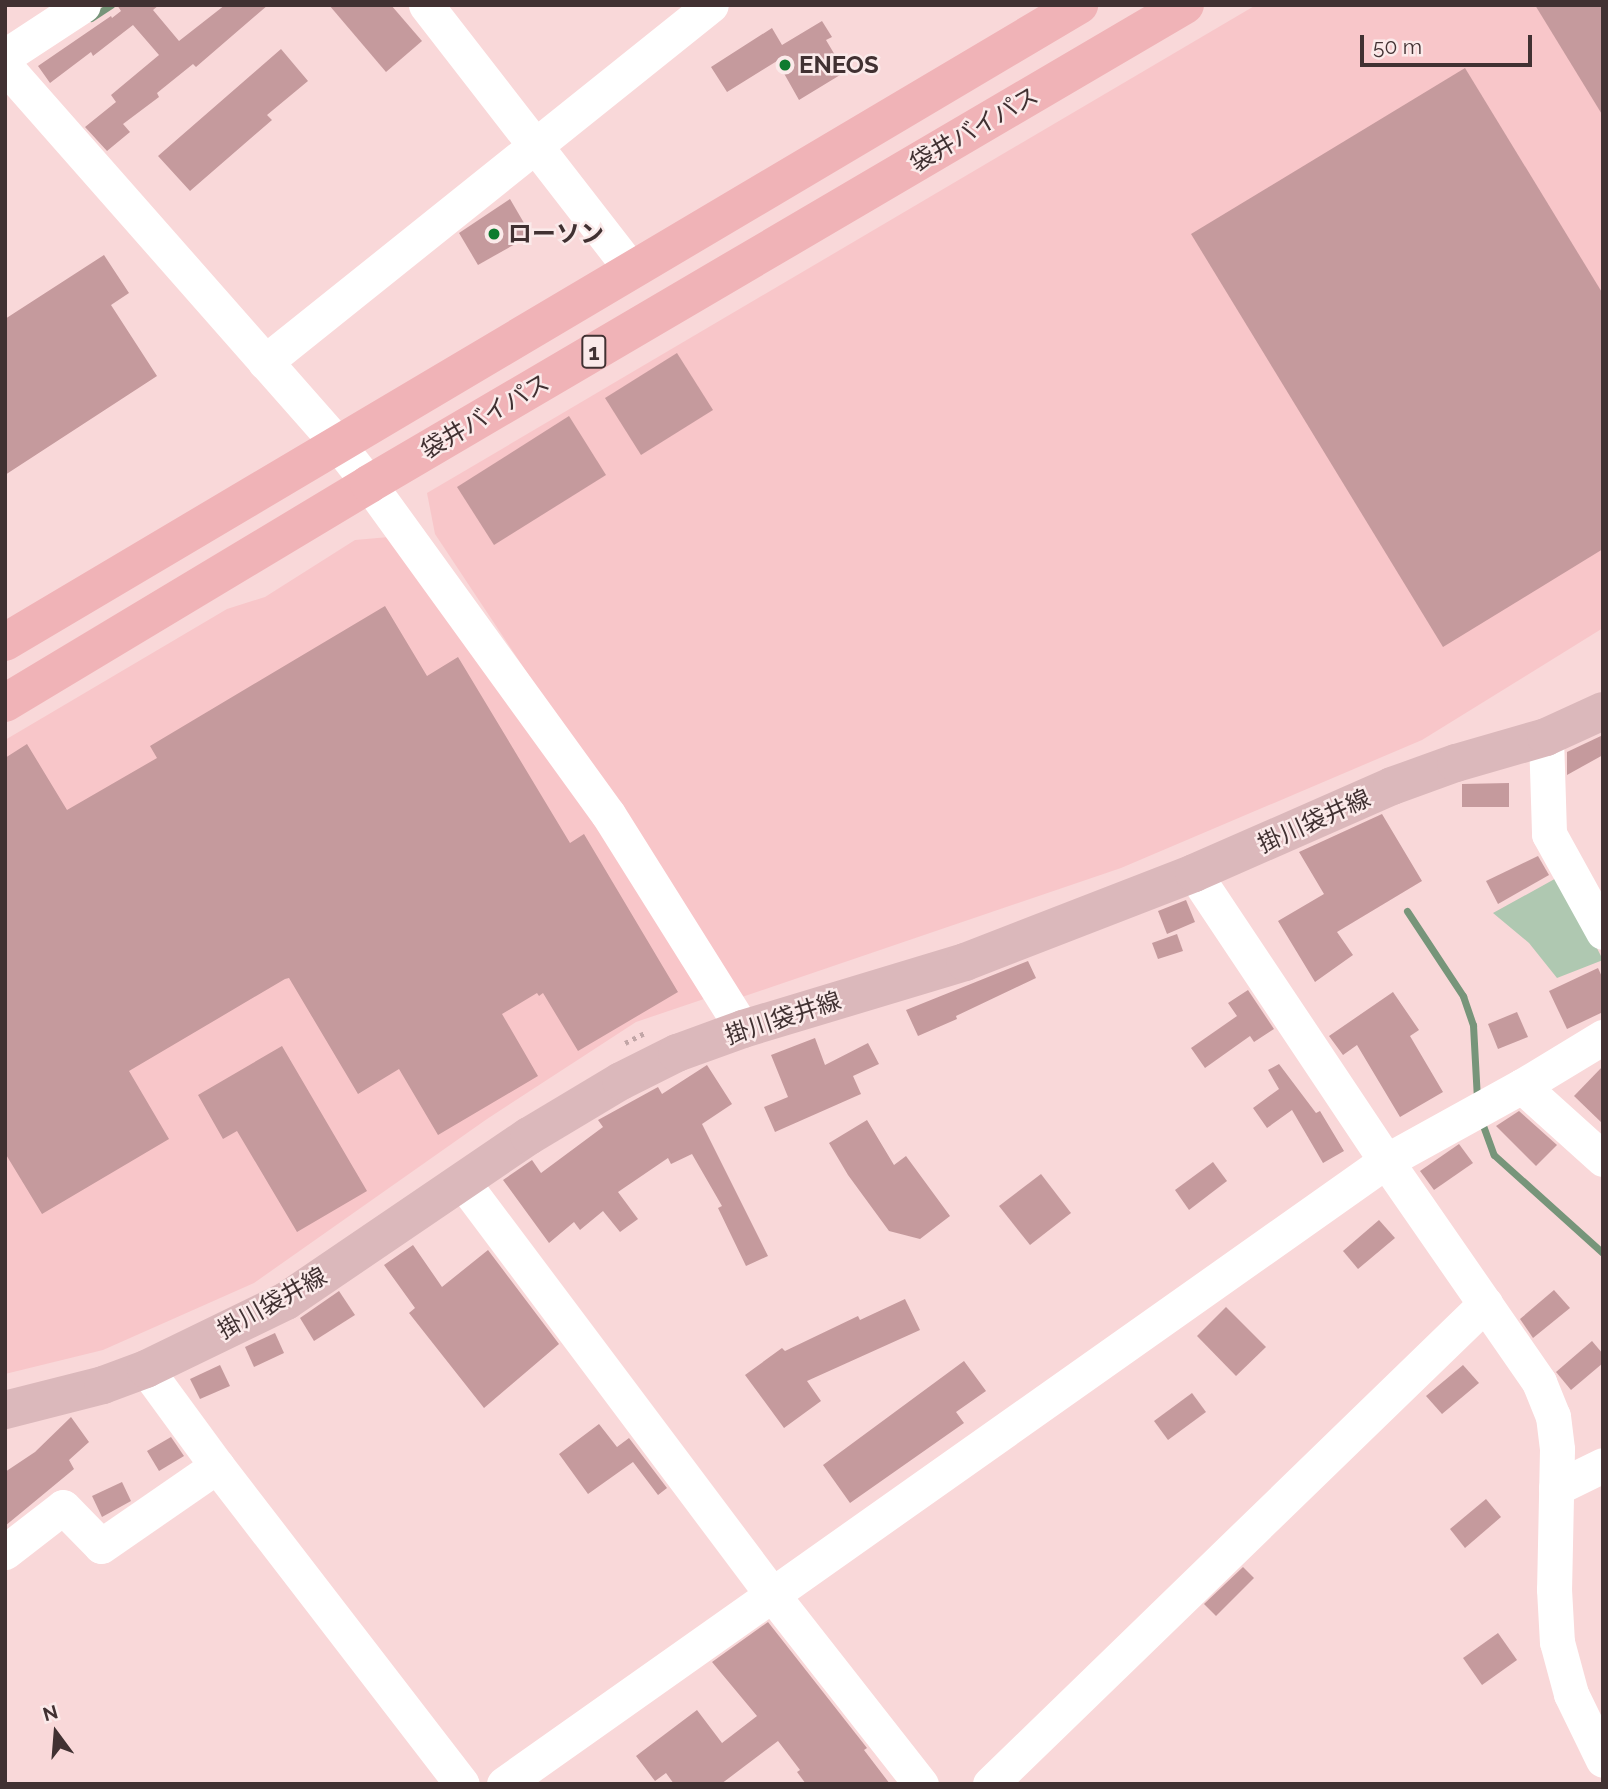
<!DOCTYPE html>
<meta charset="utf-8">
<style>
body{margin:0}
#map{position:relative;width:1608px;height:1789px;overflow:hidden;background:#f9d8d9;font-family:Raleway,"Noto Sans JP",sans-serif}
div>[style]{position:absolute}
.built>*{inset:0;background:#f8c6c9}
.green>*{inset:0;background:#afc8b1}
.stream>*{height:7px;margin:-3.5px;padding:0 3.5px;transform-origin:3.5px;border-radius:3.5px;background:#77957a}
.building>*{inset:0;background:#c59a9d}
.path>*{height:4.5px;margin-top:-2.25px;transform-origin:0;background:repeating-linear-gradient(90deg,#c2a6a7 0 3.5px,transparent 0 8.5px)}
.minor>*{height:35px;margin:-17.5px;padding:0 17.5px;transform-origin:17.5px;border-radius:17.5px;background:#fff}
.major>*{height:38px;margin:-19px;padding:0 19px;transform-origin:19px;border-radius:19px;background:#dbb8bb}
.highway>*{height:38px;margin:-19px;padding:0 19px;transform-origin:19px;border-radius:19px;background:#f0b3b7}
.dots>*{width:19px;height:19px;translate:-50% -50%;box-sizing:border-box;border:4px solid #fbeaea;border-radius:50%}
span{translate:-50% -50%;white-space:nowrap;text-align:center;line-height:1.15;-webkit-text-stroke:5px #fbeaea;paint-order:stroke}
.shield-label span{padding:2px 5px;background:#fbeaea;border:2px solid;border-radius:5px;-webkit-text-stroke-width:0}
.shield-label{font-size:23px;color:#413132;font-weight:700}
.poi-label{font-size:24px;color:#413132;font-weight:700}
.left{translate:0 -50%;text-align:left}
.street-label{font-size:24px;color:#413132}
.frame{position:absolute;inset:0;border:7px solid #413132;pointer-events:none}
.north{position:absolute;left:21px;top:1698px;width:70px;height:70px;-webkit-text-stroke:5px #fbeaea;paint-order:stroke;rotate:344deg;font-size:19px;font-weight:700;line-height:28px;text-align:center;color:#413132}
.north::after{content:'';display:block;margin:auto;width:24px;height:32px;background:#413132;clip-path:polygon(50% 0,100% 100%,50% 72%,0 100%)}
.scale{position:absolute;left:1360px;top:35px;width:172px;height:32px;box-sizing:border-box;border:4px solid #413132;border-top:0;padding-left:9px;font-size:21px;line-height:24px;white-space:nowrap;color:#413132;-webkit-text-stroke:5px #fbeaea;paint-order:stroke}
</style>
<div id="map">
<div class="built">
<div style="clip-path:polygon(1256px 5px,1603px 5px,1603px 628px,1422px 740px,1121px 868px,742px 997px,435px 534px,427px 493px)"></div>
<div style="clip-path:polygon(389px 537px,591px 817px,704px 999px,636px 1022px,487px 1119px,254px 1283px,103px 1350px,5px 1374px,5px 740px,227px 609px,265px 597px,355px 540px)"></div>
</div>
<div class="green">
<div style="clip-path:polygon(1560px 876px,1603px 960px,1557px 978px,1529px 943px,1493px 913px)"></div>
</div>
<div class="stream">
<div style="left:91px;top:18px;width:24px;rotate:-33deg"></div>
<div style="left:1407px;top:911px;width:102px;rotate:56.6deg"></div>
<div style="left:1463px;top:996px;width:31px;rotate:71deg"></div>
<div style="left:1473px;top:1025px;width:73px;rotate:86.9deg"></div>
<div style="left:1481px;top:1120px;width:37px;rotate:70deg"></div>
<div style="left:1494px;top:1155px;width:147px;rotate:42deg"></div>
</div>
<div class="building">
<div style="clip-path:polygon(117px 5px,159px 5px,153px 10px,179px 41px,225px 5px,268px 5px,196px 67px,193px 64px,157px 93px,159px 97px,123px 124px,130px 132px,107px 151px,85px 127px,116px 102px,111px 95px,159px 55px,133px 25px,93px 56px,91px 52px,50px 83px,38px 66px,111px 16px,112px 18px,121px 11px)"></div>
<div style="clip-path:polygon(329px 5px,391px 5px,422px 41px,386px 72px)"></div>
<div style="clip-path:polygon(1535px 5px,1603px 5px,1603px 116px)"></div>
<div style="clip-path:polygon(822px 21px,832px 37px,826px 40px,845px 72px,799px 100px,777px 61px,727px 92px,711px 67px,772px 28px,782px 45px)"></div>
<div style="clip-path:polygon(281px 49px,308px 81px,267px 115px,272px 120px,190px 191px,158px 156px)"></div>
<div style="clip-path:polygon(1465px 68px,1603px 294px,1603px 549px,1443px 647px,1191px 234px)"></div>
<div style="clip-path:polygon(510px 199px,531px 235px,478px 265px,459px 233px)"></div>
<div style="clip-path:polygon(104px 255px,129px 293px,111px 305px,157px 376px,5px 475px,5px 319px)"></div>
<div style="clip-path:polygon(677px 353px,713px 410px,641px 455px,605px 398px)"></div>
<div style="clip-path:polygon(569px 416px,606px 475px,494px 545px,457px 487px)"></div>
<div style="clip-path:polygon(385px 606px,427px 676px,458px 657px,570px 843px,584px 834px,678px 992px,578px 1051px,543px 993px,539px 996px,537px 993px,502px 1014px,538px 1076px,438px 1135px,399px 1069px,358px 1094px,289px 978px,285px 979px,129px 1071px,169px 1139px,42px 1214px,5px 1153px,5px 758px,27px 744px,67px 810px,157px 758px,150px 746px)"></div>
<div style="clip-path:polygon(1603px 735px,1603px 755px,1567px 775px,1567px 752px)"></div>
<div style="clip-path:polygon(1509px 783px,1509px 807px,1462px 807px,1462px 784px)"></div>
<div style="clip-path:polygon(1382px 814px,1422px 881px,1337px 932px,1353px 955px,1315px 982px,1278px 921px,1324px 894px,1299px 852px)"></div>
<div style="clip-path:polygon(1538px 856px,1549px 875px,1498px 904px,1486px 881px)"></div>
<div style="clip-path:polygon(1186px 900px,1195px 922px,1167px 934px,1158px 911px)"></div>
<div style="clip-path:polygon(1177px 934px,1183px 951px,1158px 959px,1152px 943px)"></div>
<div style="clip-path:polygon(1028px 961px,1036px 978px,956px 1016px,957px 1019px,918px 1036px,906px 1010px)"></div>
<div style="clip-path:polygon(1598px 968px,1603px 979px,1603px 1012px,1567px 1029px,1549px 991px)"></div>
<div style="clip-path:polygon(1248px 990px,1274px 1029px,1254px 1042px,1250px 1036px,1205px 1068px,1191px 1048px,1237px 1016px,1228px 1003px)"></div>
<div style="clip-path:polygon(1393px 992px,1419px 1030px,1410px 1036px,1443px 1092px,1400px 1117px,1357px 1045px,1343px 1055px,1329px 1036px)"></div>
<div style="clip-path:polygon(1517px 1012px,1528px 1037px,1498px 1049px,1488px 1024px)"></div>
<div style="clip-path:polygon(815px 1038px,825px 1065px,868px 1043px,879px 1064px,853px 1076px,861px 1094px,775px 1132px,764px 1107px,788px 1097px,771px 1055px)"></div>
<div style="clip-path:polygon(282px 1046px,367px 1191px,297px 1232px,237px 1131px,223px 1139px,198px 1095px)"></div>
<div style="clip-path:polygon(1279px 1064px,1316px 1113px,1320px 1111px,1344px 1151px,1323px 1163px,1292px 1110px,1267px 1128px,1253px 1108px,1279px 1089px,1268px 1070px)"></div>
<div style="clip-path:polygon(707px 1065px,732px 1104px,702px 1124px,768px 1256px,746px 1266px,718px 1208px,722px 1206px,692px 1154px,671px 1164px,668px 1158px,618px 1192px,638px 1219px,620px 1232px,603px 1211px,580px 1230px,574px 1222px,549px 1243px,503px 1180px,532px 1160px,541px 1173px,603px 1127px,598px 1120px,658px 1087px,662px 1094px)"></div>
<div style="clip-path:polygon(1603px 1066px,1603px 1124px,1574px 1096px)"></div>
<div style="clip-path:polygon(1519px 1111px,1557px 1145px,1536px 1166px,1496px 1126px)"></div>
<div style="clip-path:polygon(867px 1120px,894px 1165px,906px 1156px,950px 1216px,920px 1239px,889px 1231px,848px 1175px,829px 1143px)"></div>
<div style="clip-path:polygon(1459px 1144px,1473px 1163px,1434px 1190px,1420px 1171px)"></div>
<div style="clip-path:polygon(1213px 1162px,1227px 1181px,1189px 1210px,1175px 1190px)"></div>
<div style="clip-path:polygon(1041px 1174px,1071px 1213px,1030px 1245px,999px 1206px)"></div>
<div style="clip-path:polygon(1379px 1220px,1395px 1238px,1358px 1269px,1343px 1251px)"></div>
<div style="clip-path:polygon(413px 1245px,442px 1287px,488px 1250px,559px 1344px,484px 1408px,409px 1313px,415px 1308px,384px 1265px)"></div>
<div style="clip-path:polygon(1554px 1290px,1570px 1308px,1533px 1338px,1520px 1319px)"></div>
<div style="clip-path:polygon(339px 1291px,355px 1315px,314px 1341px,300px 1318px)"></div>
<div style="clip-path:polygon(905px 1299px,920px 1330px,807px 1381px,821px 1401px,784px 1428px,745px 1375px,782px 1348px,785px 1351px,858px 1316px,860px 1320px)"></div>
<div style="clip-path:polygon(1226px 1307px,1266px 1347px,1236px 1376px,1197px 1336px)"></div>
<div style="clip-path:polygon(275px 1333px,284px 1353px,254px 1367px,245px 1347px)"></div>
<div style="clip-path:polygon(1592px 1341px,1603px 1354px,1603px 1363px,1571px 1390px,1556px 1372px)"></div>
<div style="clip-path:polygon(964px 1361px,986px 1391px,956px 1412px,964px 1423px,850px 1503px,823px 1465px)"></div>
<div style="clip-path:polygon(220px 1365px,230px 1386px,200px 1399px,190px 1379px)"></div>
<div style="clip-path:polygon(1463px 1365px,1479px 1383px,1442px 1414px,1426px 1396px)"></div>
<div style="clip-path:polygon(1192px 1393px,1206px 1412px,1168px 1440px,1154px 1421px)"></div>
<div style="clip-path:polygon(71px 1417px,89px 1442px,69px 1460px,74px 1469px,5px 1526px,5px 1472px,35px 1452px)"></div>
<div style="clip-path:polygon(599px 1424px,617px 1447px,629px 1438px,667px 1488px,658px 1495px,633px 1462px,588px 1494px,559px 1454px)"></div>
<div style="clip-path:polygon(171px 1437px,184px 1456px,159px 1471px,147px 1451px)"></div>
<div style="clip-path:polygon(122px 1482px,131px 1501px,102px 1517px,92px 1496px)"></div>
<div style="clip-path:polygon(1486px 1499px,1501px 1517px,1465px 1548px,1450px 1529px)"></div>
<div style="clip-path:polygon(1243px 1567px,1254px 1578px,1216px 1616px,1204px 1604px)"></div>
<div style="clip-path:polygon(768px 1622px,867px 1748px,864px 1750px,890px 1784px,806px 1784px,797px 1772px,800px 1770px,778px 1741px,721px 1784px,674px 1784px,666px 1773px,655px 1781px,636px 1756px,697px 1710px,722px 1743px,757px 1716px,712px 1662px)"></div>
<div style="clip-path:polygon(1498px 1633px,1517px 1660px,1482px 1685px,1463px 1658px)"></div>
</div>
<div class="path">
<div style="left:625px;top:1043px;width:22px;rotate:-27deg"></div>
</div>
<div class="minor">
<div style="left:426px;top:5px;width:334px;rotate:52.2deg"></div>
<div style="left:5px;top:56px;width:93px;rotate:-33.2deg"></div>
<div style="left:5px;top:66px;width:502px;rotate:48.63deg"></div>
<div style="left:337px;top:443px;width:52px;rotate:52deg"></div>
<div style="left:369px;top:484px;width:407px;rotate:54.1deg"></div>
<div style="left:608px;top:814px;width:254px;rotate:57.9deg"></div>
<div style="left:265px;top:362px;width:571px;rotate:-38.68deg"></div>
<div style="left:1546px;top:737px;width:97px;rotate:88.2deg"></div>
<div style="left:1549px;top:834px;width:112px;rotate:61.1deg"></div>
<div style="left:1194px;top:873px;width:346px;rotate:56.3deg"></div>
<div style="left:1386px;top:1161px;width:269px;rotate:55.3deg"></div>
<div style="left:1539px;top:1382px;width:37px;rotate:68deg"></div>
<div style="left:1553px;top:1416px;width:33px;rotate:83deg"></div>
<div style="left:1557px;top:1449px;width:140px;rotate:91.2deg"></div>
<div style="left:1554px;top:1589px;width:53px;rotate:86.8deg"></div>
<div style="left:1557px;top:1642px;width:54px;rotate:74.9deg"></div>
<div style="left:1571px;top:1694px;width:73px;rotate:64.1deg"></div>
<div style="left:1522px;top:1086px;width:109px;rotate:42deg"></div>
<div style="left:462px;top:1181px;width:515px;rotate:53.13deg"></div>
<div style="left:771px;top:1593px;width:243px;rotate:51.9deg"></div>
<div style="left:146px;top:1369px;width:120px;rotate:53.8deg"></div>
<div style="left:217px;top:1466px;width:401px;rotate:52.4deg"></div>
<div style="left:1556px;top:1488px;width:52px;rotate:-26.1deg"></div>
<div style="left:5px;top:1552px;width:73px;rotate:-37.8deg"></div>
<div style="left:63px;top:1507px;width:54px;rotate:45.7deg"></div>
<div style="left:101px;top:1546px;width:141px;rotate:-34.6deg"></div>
<div style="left:504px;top:1784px;width:1080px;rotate:-35.24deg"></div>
<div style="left:1386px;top:1161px;width:155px;rotate:-28.9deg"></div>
<div style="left:1522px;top:1086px;width:95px;rotate:-31.2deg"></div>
<div style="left:990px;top:1784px;width:690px;rotate:-44.12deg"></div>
</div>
<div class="major">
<div style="left:5px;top:1410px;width:101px;rotate:-14.3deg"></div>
<div style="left:103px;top:1385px;width:46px;rotate:-20.4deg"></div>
<div style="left:146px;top:1369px;width:156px;rotate:-25.9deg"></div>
<div style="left:286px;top:1301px;width:294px;rotate:-34.2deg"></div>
<div style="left:529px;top:1136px;width:107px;rotate:-30.9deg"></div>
<div style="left:621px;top:1081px;width:63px;rotate:-26.6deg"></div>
<div style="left:677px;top:1053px;width:70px;rotate:-20deg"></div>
<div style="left:743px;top:1029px;width:232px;rotate:-16.8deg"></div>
<div style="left:965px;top:962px;width:246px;rotate:-21.2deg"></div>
<div style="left:1194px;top:873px;width:216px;rotate:-23.7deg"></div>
<div style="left:1392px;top:786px;width:68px;rotate:-19.8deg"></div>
<div style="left:1456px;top:763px;width:94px;rotate:-16.1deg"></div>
<div style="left:1546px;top:737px;width:63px;rotate:-24.5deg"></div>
</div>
<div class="highway">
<div style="left:5px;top:642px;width:1249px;rotate:-30.67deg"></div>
<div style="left:5px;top:703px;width:425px;rotate:-31deg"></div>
<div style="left:369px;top:484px;width:946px;rotate:-30.41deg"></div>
</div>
<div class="dots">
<div style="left:785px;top:65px;background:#0e7b2f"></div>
<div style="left:494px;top:234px;background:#0e7b2f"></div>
</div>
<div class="shield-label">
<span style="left:594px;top:352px">1</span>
</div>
<div class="poi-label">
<span class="left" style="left:799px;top:65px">ENEOS</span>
<span class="left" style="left:508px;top:234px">ローソン</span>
</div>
<div class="street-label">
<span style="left:974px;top:129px;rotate:-30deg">袋井バイパス</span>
<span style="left:485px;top:416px;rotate:-30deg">袋井バイパス</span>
<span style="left:1314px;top:821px;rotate:-24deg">掛川袋井線</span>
<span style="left:783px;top:1018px;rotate:-18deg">掛川袋井線</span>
<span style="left:272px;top:1303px;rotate:-29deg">掛川袋井線</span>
</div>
<div class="frame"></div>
<div class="north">N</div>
<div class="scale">50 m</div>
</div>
